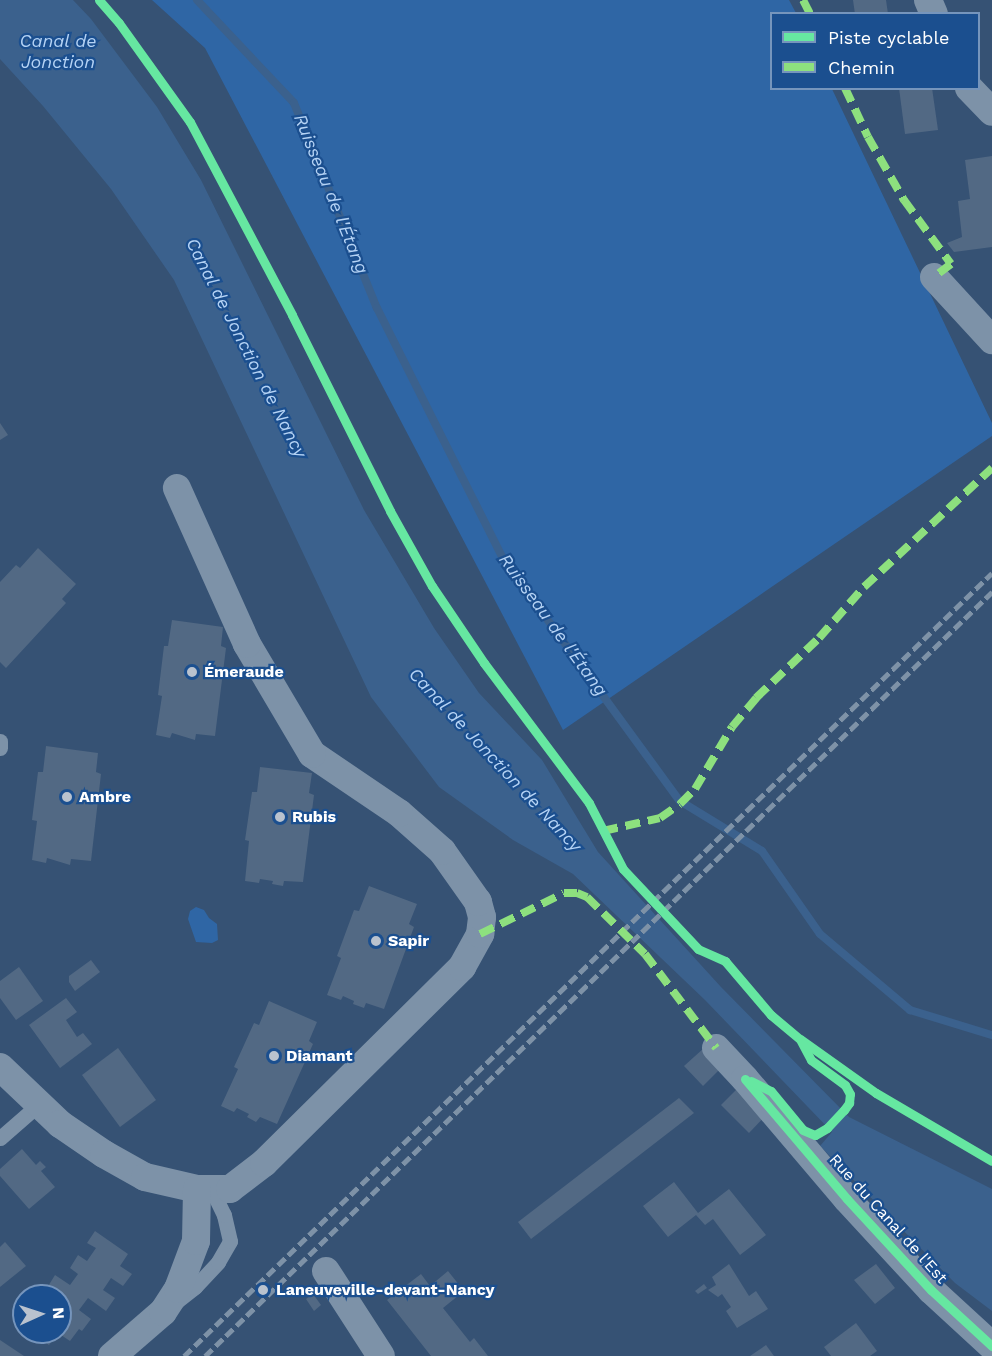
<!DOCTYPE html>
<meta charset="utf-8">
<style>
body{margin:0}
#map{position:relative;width:992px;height:1356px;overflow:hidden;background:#365274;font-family:"Work Sans",sans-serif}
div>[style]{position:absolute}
.green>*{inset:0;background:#2f66a5}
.water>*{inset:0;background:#3b618d}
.stream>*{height:8px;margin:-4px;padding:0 4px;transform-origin:4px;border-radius:4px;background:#3b618d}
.building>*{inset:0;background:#526984}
.service>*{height:15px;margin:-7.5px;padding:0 7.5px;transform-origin:7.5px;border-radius:7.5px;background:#7d92a8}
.minor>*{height:28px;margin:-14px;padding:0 14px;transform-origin:14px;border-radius:14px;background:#7d92a8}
.rail>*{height:4.5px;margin-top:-2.25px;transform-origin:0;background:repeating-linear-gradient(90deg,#7e92a7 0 10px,transparent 0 14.5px)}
.quiet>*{height:8px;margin-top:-4px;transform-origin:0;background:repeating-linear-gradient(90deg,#8de07e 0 15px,transparent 0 23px)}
.cycleway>*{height:9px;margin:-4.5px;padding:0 4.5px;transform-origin:4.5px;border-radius:4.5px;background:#66e7a1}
.dots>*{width:16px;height:16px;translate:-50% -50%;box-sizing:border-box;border:3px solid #1b4f8f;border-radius:50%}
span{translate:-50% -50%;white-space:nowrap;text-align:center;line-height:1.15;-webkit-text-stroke:4.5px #1b4f8f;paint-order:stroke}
.poi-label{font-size:16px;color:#fff;font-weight:700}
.left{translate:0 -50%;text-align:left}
.street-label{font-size:16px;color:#fff}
.water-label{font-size:18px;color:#b5d3f5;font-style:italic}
.legend{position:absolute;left:770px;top:12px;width:210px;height:78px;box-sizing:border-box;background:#1b4f8f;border:2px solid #7695bc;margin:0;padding:8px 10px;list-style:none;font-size:18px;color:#fff}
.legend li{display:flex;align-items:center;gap:12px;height:30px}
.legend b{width:30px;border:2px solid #7695bc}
.north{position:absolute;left:12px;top:1284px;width:60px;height:60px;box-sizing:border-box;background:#1b4f8f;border:2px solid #7695bc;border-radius:50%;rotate:87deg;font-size:16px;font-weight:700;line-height:24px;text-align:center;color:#fff}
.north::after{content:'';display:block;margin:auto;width:21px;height:27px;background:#b9c2ce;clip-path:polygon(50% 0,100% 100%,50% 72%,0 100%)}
</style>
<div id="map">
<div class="green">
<div style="clip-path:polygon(152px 0,789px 0,796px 13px,772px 14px,772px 88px,832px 89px,992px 423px,992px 436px,563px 730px,205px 48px)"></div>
<div style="clip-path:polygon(196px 907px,204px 910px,209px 918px,217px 924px,218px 940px,212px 943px,196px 942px,188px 919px,190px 911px)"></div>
</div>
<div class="water">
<div style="clip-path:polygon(0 0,73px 0,91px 19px,157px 107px,201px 180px,364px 510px,434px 628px,479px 693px,542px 760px,598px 852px,721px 987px,849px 1117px,992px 1189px,992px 1311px,955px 1283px,820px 1146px,832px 1132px,705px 1000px,573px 874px,513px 840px,439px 787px,371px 697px,174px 280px,111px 189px,43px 106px,0 59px)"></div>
</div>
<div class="stream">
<div style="left:197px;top:0;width:141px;rotate:46.7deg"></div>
<div style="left:294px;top:103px;width:221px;rotate:68deg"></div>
<div style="left:377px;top:308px;width:282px;rotate:63.3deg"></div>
<div style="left:504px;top:560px;width:298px;rotate:53.9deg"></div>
<div style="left:680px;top:801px;width:96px;rotate:31.4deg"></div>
<div style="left:762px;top:851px;width:101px;rotate:55.1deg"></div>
<div style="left:820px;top:934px;width:118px;rotate:40.2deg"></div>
<div style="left:910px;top:1010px;width:86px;rotate:17deg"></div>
</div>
<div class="building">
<div style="clip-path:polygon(853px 0,886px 0,888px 14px,855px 14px)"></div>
<div style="clip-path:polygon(899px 88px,932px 88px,938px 130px,905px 134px)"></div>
<div style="clip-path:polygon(992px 156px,992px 247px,954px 252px,947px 243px,962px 237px,958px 201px,970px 199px,965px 160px)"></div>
<div style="clip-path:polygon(0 423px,8px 435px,0 440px)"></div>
<div style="clip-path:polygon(38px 548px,76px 584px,62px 599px,66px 603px,6px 668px,0 662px,0 582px,16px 565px,20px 568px)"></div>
<div style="clip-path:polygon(172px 620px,223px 627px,221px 646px,226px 648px,215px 736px,196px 734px,195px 740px,172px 733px,170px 738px,156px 735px,162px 696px,158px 695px,164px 646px,168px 646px)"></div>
<div style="clip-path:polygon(46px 746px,98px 753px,96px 772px,101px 774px,91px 861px,71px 859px,70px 865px,47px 858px,46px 863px,32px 860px,37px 821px,32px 820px,38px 772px,43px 772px)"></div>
<div style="clip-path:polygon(260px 767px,312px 773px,309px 793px,314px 795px,303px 882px,284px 881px,283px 886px,272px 884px,273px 881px,260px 879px,259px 883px,245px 881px,249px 841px,245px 840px,252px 792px,257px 792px)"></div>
<div style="clip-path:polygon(369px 886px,417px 904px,409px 924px,414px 927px,384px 1009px,366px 1003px,364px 1008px,353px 1004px,354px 1001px,343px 996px,341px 1000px,327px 995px,341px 958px,337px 956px,354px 910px,359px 911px)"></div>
<div style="clip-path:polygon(91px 960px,100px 972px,75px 991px,69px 982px,69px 976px)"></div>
<div style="clip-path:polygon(19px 967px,43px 1001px,16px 1020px,0 998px,0 981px)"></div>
<div style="clip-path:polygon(66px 998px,77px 1012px,66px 1020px,77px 1037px,83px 1033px,92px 1044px,60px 1068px,29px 1025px)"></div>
<div style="clip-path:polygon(269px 1001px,317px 1022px,309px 1041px,313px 1044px,277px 1124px,260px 1117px,256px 1122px,247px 1117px,249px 1114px,237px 1108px,234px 1112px,221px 1106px,238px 1069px,234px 1067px,254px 1023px,259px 1025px)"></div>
<div style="clip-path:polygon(118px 1048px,156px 1100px,120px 1127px,82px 1075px)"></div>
<div style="clip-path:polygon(704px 1048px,722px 1067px,703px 1086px,684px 1066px)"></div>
<div style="clip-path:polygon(740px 1086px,767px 1114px,749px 1133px,721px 1105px)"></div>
<div style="clip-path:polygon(679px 1098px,694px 1113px,531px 1239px,518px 1222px)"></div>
<div style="clip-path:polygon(22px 1149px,36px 1165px,40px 1161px,46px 1167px,41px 1171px,55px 1187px,29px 1209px,0 1176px,0 1169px)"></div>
<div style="clip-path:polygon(674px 1182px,698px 1213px,729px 1189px,766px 1235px,740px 1255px,713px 1219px,705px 1225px,696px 1215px,668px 1237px,643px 1206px)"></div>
<div style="clip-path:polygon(95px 1231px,128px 1254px,120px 1266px,132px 1274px,123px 1286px,111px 1278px,103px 1290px,115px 1298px,106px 1311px,88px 1298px,79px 1310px,91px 1319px,82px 1331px,79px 1329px,70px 1341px,58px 1333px,49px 1345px,31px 1332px,60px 1332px,60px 1296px,53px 1296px,55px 1294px,47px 1288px,55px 1275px,70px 1285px,78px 1274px,70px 1268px,78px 1255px,87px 1261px,96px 1248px,87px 1243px)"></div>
<div style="clip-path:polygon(5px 1242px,26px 1266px,0 1287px,0 1247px)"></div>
<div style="clip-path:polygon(729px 1264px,749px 1296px,756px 1291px,768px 1309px,737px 1328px,726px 1311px,731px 1307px,722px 1294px,718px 1297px,708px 1290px,716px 1285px,712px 1277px)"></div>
<div style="clip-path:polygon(876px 1264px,895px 1288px,875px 1304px,854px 1280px)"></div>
<div style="clip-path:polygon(448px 1271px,464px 1291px,443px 1308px,470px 1342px,474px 1338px,488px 1356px,431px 1356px,387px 1300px,421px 1274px,430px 1286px)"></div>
<div style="clip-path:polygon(704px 1284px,707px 1288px,698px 1294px,695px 1291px)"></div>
<div style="clip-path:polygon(313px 1294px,321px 1305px,314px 1311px,306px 1299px)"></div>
<div style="clip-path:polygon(856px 1323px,877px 1351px,870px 1356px,831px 1356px,824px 1347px)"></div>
<div style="clip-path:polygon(0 1340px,24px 1356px,0 1356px)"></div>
<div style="clip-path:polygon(766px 1345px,774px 1356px,750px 1356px)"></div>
</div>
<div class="service">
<div style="left:0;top:741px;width:7px;rotate:90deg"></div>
<div style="left:0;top:1138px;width:52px;rotate:-41.1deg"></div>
<div style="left:177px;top:1301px;width:23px;rotate:-38deg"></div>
<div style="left:195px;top:1287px;width:34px;rotate:-47deg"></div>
<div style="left:218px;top:1262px;width:24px;rotate:-60deg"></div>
<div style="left:230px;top:1241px;width:27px;rotate:-103deg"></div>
<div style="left:224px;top:1215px;width:28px;rotate:-116deg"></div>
</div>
<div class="minor">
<div style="left:928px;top:0;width:15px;rotate:67deg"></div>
<div style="left:969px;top:88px;width:33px;rotate:46deg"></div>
<div style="left:934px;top:277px;width:86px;rotate:47.4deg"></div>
<div style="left:716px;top:1048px;width:42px;rotate:46.9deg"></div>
<div style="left:745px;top:1079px;width:157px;rotate:49.6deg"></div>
<div style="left:847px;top:1199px;width:124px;rotate:47.3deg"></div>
<div style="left:931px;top:1290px;width:83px;rotate:42.6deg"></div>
<div style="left:0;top:1067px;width:83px;rotate:43.5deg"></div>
<div style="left:60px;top:1124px;width:53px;rotate:34.3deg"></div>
<div style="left:104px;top:1154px;width:47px;rotate:29.3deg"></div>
<div style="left:145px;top:1177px;width:53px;rotate:13deg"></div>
<div style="left:197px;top:1189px;width:33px"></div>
<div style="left:230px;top:1189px;width:43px;rotate:-37.4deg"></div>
<div style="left:264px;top:1163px;width:279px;rotate:-44.7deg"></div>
<div style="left:462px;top:967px;width:38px;rotate:-61deg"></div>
<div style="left:480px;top:934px;width:17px;rotate:-83deg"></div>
<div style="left:482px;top:917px;width:16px;rotate:-105deg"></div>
<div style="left:478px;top:902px;width:62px;rotate:-125.2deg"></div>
<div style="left:442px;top:851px;width:57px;rotate:-138.5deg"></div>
<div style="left:399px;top:813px;width:105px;rotate:-145.9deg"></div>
<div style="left:312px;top:754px;width:128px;rotate:-120.6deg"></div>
<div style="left:247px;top:644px;width:171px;rotate:-114.2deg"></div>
<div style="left:326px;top:1271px;width:101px;rotate:57.1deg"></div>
<div style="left:112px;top:1356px;width:67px;rotate:-40.8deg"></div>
<div style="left:163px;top:1312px;width:27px;rotate:-57deg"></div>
<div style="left:178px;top:1289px;width:51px;rotate:-69.4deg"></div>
<div style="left:196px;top:1241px;width:52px;rotate:-88.9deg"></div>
</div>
<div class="rail">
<div style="left:184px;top:1356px;width:1125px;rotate:-44.1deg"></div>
<div style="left:205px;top:1356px;width:1097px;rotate:-44.15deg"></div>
</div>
<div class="quiet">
<div style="left:803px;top:0;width:16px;rotate:63deg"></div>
<div style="left:845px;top:88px;width:54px;rotate:64.9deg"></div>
<div style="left:868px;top:137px;width:73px;rotate:60.3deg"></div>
<div style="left:904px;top:200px;width:79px;rotate:53.7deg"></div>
<div style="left:951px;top:264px;width:21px;rotate:143deg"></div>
<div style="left:603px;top:831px;width:58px;rotate:-12.8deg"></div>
<div style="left:660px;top:818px;width:24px;rotate:-35deg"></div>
<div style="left:680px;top:804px;width:21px;rotate:-45deg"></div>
<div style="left:695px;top:789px;width:72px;rotate:-59.2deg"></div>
<div style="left:732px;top:727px;width:38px;rotate:-50deg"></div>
<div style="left:756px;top:698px;width:87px;rotate:-43.6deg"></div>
<div style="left:819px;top:638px;width:68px;rotate:-48.6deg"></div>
<div style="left:864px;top:587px;width:175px;rotate:-42.9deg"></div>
<div style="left:480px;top:934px;width:93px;rotate:-26deg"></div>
<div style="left:564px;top:893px;width:13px"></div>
<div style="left:577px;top:893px;width:11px;rotate:22deg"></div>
<div style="left:587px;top:897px;width:81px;rotate:44.5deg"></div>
<div style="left:645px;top:954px;width:118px;rotate:52.9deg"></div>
</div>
<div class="cycleway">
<div style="left:99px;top:0;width:30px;rotate:49deg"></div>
<div style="left:119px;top:23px;width:122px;rotate:54.4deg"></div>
<div style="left:190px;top:122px;width:218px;rotate:62.1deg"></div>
<div style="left:292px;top:315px;width:219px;rotate:63.4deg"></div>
<div style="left:390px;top:511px;width:86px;rotate:60.8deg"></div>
<div style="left:432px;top:586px;width:93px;rotate:56deg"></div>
<div style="left:484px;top:663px;width:175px;rotate:53.1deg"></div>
<div style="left:589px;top:803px;width:74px;rotate:62.7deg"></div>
<div style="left:623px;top:869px;width:110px;rotate:46.8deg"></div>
<div style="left:698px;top:949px;width:30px;rotate:24deg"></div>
<div style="left:725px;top:961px;width:71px;rotate:49.6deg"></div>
<div style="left:771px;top:1015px;width:38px;rotate:40deg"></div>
<div style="left:800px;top:1039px;width:93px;rotate:35.4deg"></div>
<div style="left:876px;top:1093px;width:134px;rotate:30.4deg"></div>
<div style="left:745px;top:1079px;width:157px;rotate:49.6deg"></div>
<div style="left:847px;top:1199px;width:124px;rotate:47.3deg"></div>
<div style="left:931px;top:1290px;width:83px;rotate:42.6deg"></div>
<div style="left:751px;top:1081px;width:22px;rotate:27deg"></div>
<div style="left:771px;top:1091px;width:50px;rotate:50.6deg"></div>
<div style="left:803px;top:1130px;width:13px;rotate:23deg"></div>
<div style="left:815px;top:1135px;width:14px;rotate:-30deg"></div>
<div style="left:827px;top:1128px;width:25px;rotate:-47deg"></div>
<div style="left:844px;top:1110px;width:9px;rotate:-54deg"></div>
<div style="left:849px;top:1103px;width:9px;rotate:-84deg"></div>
<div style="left:850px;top:1094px;width:10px;rotate:-119deg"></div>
<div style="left:845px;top:1085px;width:42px;rotate:-143.7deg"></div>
<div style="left:811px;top:1060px;width:21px;rotate:-118deg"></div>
</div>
<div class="dots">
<div style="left:192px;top:672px;background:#b9c2ce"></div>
<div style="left:67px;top:797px;background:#b9c2ce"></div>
<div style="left:280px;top:817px;background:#b9c2ce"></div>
<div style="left:376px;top:941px;background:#b9c2ce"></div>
<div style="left:274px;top:1056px;background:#b9c2ce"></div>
<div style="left:263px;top:1290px;background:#b9c2ce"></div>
</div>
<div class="poi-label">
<span class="left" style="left:204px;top:672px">Émeraude</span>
<span class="left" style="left:79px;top:797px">Ambre</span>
<span class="left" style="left:292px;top:817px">Rubis</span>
<span class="left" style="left:388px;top:941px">Sapir</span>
<span class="left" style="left:286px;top:1056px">Diamant</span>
<span class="left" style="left:276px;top:1290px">Laneuveville-devant-Nancy</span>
</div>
<div class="street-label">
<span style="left:888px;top:1219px;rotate:48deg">Rue du Canal de l'Est</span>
</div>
<div class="water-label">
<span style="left:58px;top:52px">Canal de<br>Jonction</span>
<span style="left:331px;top:194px;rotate:68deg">Ruisseau de l'Étang</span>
<span style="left:246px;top:348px;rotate:63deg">Canal de Jonction de Nancy</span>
<span style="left:553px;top:625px;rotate:54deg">Ruisseau de l'Étang</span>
<span style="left:495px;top:760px;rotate:47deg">Canal de Jonction de Nancy</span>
</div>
<ul class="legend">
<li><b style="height:8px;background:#66e7a1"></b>Piste cyclable</li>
<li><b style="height:8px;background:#8de07e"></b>Chemin</li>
</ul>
<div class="north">N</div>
</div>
